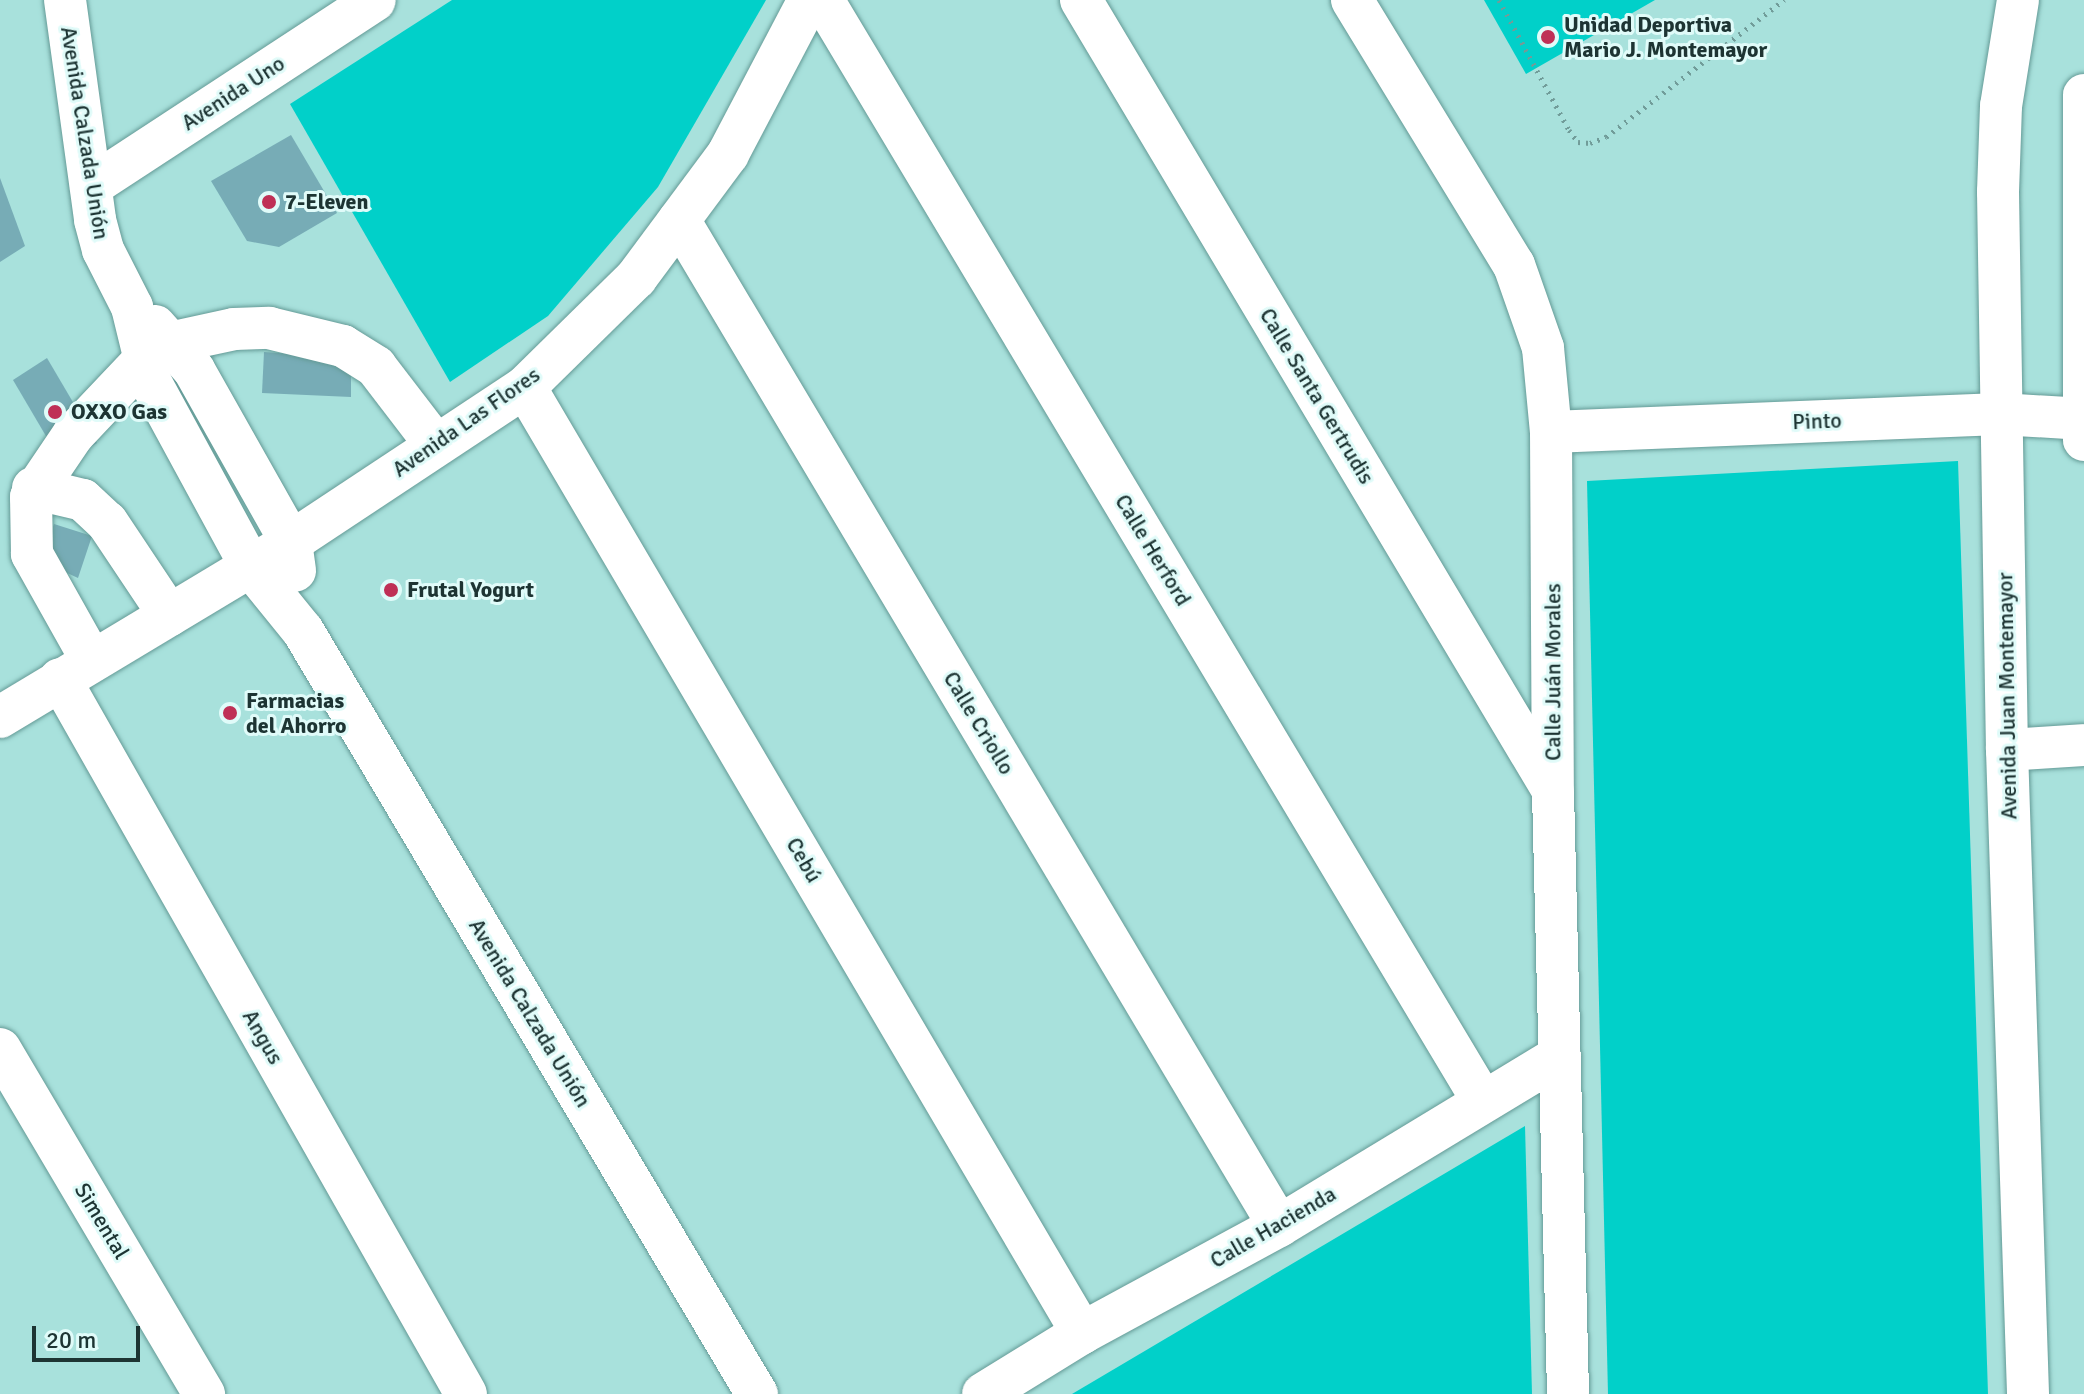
<!DOCTYPE html>
<meta charset="utf-8">
<style>
body{margin:0}
#map{position:relative;width:2084px;height:1394px;overflow:hidden;background:#a8e1dc;font-family:Signika,sans-serif}
div>[style]{position:absolute}
.green>*{inset:0;background:#01d0c9}
.building>*{inset:0;background:#77acb6}
.path>*{height:5px;margin-top:-2.5px;transform-origin:0;background:repeating-linear-gradient(90deg,#719c99 0 2px,transparent 0 8px)}
.roads{filter:drop-shadow(0 0 2px #649a96) drop-shadow(0 0 2px #649a96)}
.minor>*{height:42px;margin:-21px;padding:0 21px;transform-origin:21px;border-radius:21px;background:#fff}
.dots>*{width:22px;height:22px;translate:-50% -50%;box-sizing:border-box;border:4px solid #e0fbf9;border-radius:50%}
span{translate:-50% -50%;white-space:nowrap;text-align:center;line-height:1.15;-webkit-text-stroke:6px #e0fbf9;paint-order:stroke}
.poi-label{font-size:22px;color:#1d3433;font-weight:700}
.left{translate:0 -50%;text-align:left}
.street-label{font-size:22px;color:#1d3433}
.scale{position:absolute;left:32px;top:1326px;width:108px;height:36px;box-sizing:border-box;border:4px solid #1d3433;border-top:0;padding-left:10px;font-size:24px;line-height:28px;white-space:nowrap;color:#1d3433;-webkit-text-stroke:6px #e0fbf9;paint-order:stroke}
</style>
<div id="map">
<div class="green">
<div style="clip-path:polygon(452px 0,766px 0,658px 187px,548px 316px,450px 382px,290px 104px)"></div>
<div style="clip-path:polygon(1484px 0,1655px 0,1526px 74px)"></div>
<div style="clip-path:polygon(1958px 461px,1988px 1394px,1608px 1394px,1587px 481px)"></div>
<div style="clip-path:polygon(1525px 1126px,1532px 1394px,1072px 1394px)"></div>
</div>
<div class="building">
<div style="clip-path:polygon(291px 135px,337px 213px,279px 247px,247px 241px,211px 181px)"></div>
<div style="clip-path:polygon(0 178px,25px 246px,0 262px)"></div>
<div style="clip-path:polygon(264px 352px,351px 358px,351px 397px,262px 393px)"></div>
<div style="clip-path:polygon(47px 358px,97px 443px,63px 465px,13px 380px)"></div>
<div style="clip-path:polygon(54px 524px,92px 536px,78px 578px,41px 561px)"></div>
</div>
<div class="path">
<div style="left:1499px;top:0;width:148px;rotate:61.7deg"></div>
<div style="left:1569px;top:130px;width:15px;rotate:53deg"></div>
<div style="left:1578px;top:142px;width:12px;rotate:5deg"></div>
<div style="left:1590px;top:143px;width:17px;rotate:-21deg"></div>
<div style="left:1606px;top:137px;width:225px;rotate:-37.6deg"></div>
</div>
<div class="roads">
<div class="minor">
<div style="left:65px;top:0;width:222px;rotate:82.2deg"></div>
<div style="left:95px;top:220px;width:31px;rotate:75deg"></div>
<div style="left:103px;top:250px;width:64px;rotate:63deg"></div>
<div style="left:132px;top:307px;width:76px;rotate:76.3deg"></div>
<div style="left:150px;top:381px;width:212px;rotate:61.5deg"></div>
<div style="left:251px;top:567px;width:82px;rotate:50.9deg"></div>
<div style="left:303px;top:631px;width:888px;rotate:59.25deg"></div>
<div style="left:823px;top:0;width:1282px;rotate:59.07deg"></div>
<div style="left:1081px;top:0;width:919px;rotate:59.16deg"></div>
<div style="left:1352px;top:0;width:311px;rotate:58.6deg"></div>
<div style="left:1514px;top:265px;width:88px;rotate:70.7deg"></div>
<div style="left:1543px;top:348px;width:84px;rotate:84.6deg"></div>
<div style="left:1551px;top:432px;width:360px;rotate:89.7deg"></div>
<div style="left:1553px;top:792px;width:602px;rotate:88.57deg"></div>
<div style="left:2018px;top:0;width:107px;rotate:99.1deg"></div>
<div style="left:2001px;top:106px;width:86px;rotate:92deg"></div>
<div style="left:1998px;top:192px;width:558px;rotate:89.08deg"></div>
<div style="left:2007px;top:750px;width:644px;rotate:88.13deg"></div>
<div style="left:2084px;top:95px;width:345px;rotate:90deg"></div>
<div style="left:91px;top:186px;width:339px;rotate:-33.2deg"></div>
<div style="left:679px;top:220px;width:1171px;rotate:59.19deg"></div>
<div style="left:155px;top:326px;width:59px;rotate:48.4deg"></div>
<div style="left:194px;top:370px;width:197px;rotate:60.6deg"></div>
<div style="left:291px;top:542px;width:29px;rotate:82deg"></div>
<div style="left:525px;top:387px;width:1098px;rotate:59.51deg"></div>
<div style="left:1551px;top:432px;width:449px;rotate:-2.3deg"></div>
<div style="left:2000px;top:414px;width:84px;rotate:3.4deg"></div>
<div style="left:33px;top:488px;width:51px;rotate:13.5deg"></div>
<div style="left:83px;top:500px;width:33px;rotate:43deg"></div>
<div style="left:107px;top:522px;width:112px;rotate:56.3deg"></div>
<div style="left:92px;top:661px;width:123px;rotate:-119.3deg"></div>
<div style="left:32px;top:554px;width:57px;rotate:-91deg"></div>
<div style="left:31px;top:497px;width:75px;rotate:-55.9deg"></div>
<div style="left:73px;top:435px;width:102px;rotate:-46.6deg"></div>
<div style="left:143px;top:361px;width:36px;rotate:-32deg"></div>
<div style="left:174px;top:342px;width:61px;rotate:-12.2deg"></div>
<div style="left:234px;top:329px;width:35px;rotate:-2deg"></div>
<div style="left:269px;top:328px;width:76px;rotate:13.7deg"></div>
<div style="left:343px;top:346px;width:39px;rotate:32deg"></div>
<div style="left:376px;top:367px;width:97px;rotate:52.5deg"></div>
<div style="left:60px;top:679px;width:822px;rotate:60.41deg"></div>
<div style="left:0;top:717px;width:340px;rotate:-31deg"></div>
<div style="left:291px;top:542px;width:281px;rotate:-33.5deg"></div>
<div style="left:525px;top:387px;width:156px;rotate:-44.5deg"></div>
<div style="left:636px;top:278px;width:154px;rotate:-53.4deg"></div>
<div style="left:728px;top:154px;width:174px;rotate:-62.3deg"></div>
<div style="left:2007px;top:750px;width:77px;rotate:-3.7deg"></div>
<div style="left:0;top:1049px;width:401px;rotate:59.4deg"></div>
<div style="left:983px;top:1394px;width:116px;rotate:-31.6deg"></div>
<div style="left:1082px;top:1333px;width:224px;rotate:-28.5deg"></div>
<div style="left:1279px;top:1226px;width:328px;rotate:-31.2deg"></div>
</div>
</div>
<div class="dots">
<div style="left:1548px;top:37px;background:#bf3056"></div>
<div style="left:269px;top:202px;background:#bf3056"></div>
<div style="left:55px;top:412px;background:#bf3056"></div>
<div style="left:391px;top:590px;background:#bf3056"></div>
<div style="left:230px;top:713px;background:#bf3056"></div>
</div>
<div class="poi-label">
<span class="left" style="left:1564px;top:37px">Unidad Deportiva<br>Mario J. Montemayor</span>
<span class="left" style="left:285px;top:202px">7-Eleven</span>
<span class="left" style="left:71px;top:412px">OXXO Gas</span>
<span class="left" style="left:407px;top:590px">Frutal Yogurt</span>
<span class="left" style="left:246px;top:713px">Farmacias<br>del Ahorro</span>
</div>
<div class="street-label">
<span style="left:233px;top:93px;rotate:-33deg">Avenida Uno</span>
<span style="left:85px;top:133px;rotate:81deg">Avenida Calzada Unión</span>
<span style="left:1317px;top:396px;rotate:59deg">Calle Santa Gertrudis</span>
<span style="left:1817px;top:421px;rotate:-2deg">Pinto</span>
<span style="left:466px;top:422px;rotate:-35deg">Avenida Las Flores</span>
<span style="left:1153px;top:550px;rotate:59deg">Calle Herford</span>
<span style="left:1553px;top:672px;rotate:-90deg">Calle Juán Morales</span>
<span style="left:2007px;top:696px;rotate:-91deg">Avenida Juan Montemayor</span>
<span style="left:979px;top:723px;rotate:59deg">Calle Criollo</span>
<span style="left:804px;top:860px;rotate:60deg">Cebú</span>
<span style="left:530px;top:1013px;rotate:59deg">Avenida Calzada Unión</span>
<span style="left:263px;top:1037px;rotate:60deg">Angus</span>
<span style="left:102px;top:1221px;rotate:59deg">Simental</span>
<span style="left:1273px;top:1227px;rotate:-30deg">Calle Hacienda</span>
</div>
<div class="scale">20 m</div>
</div>
